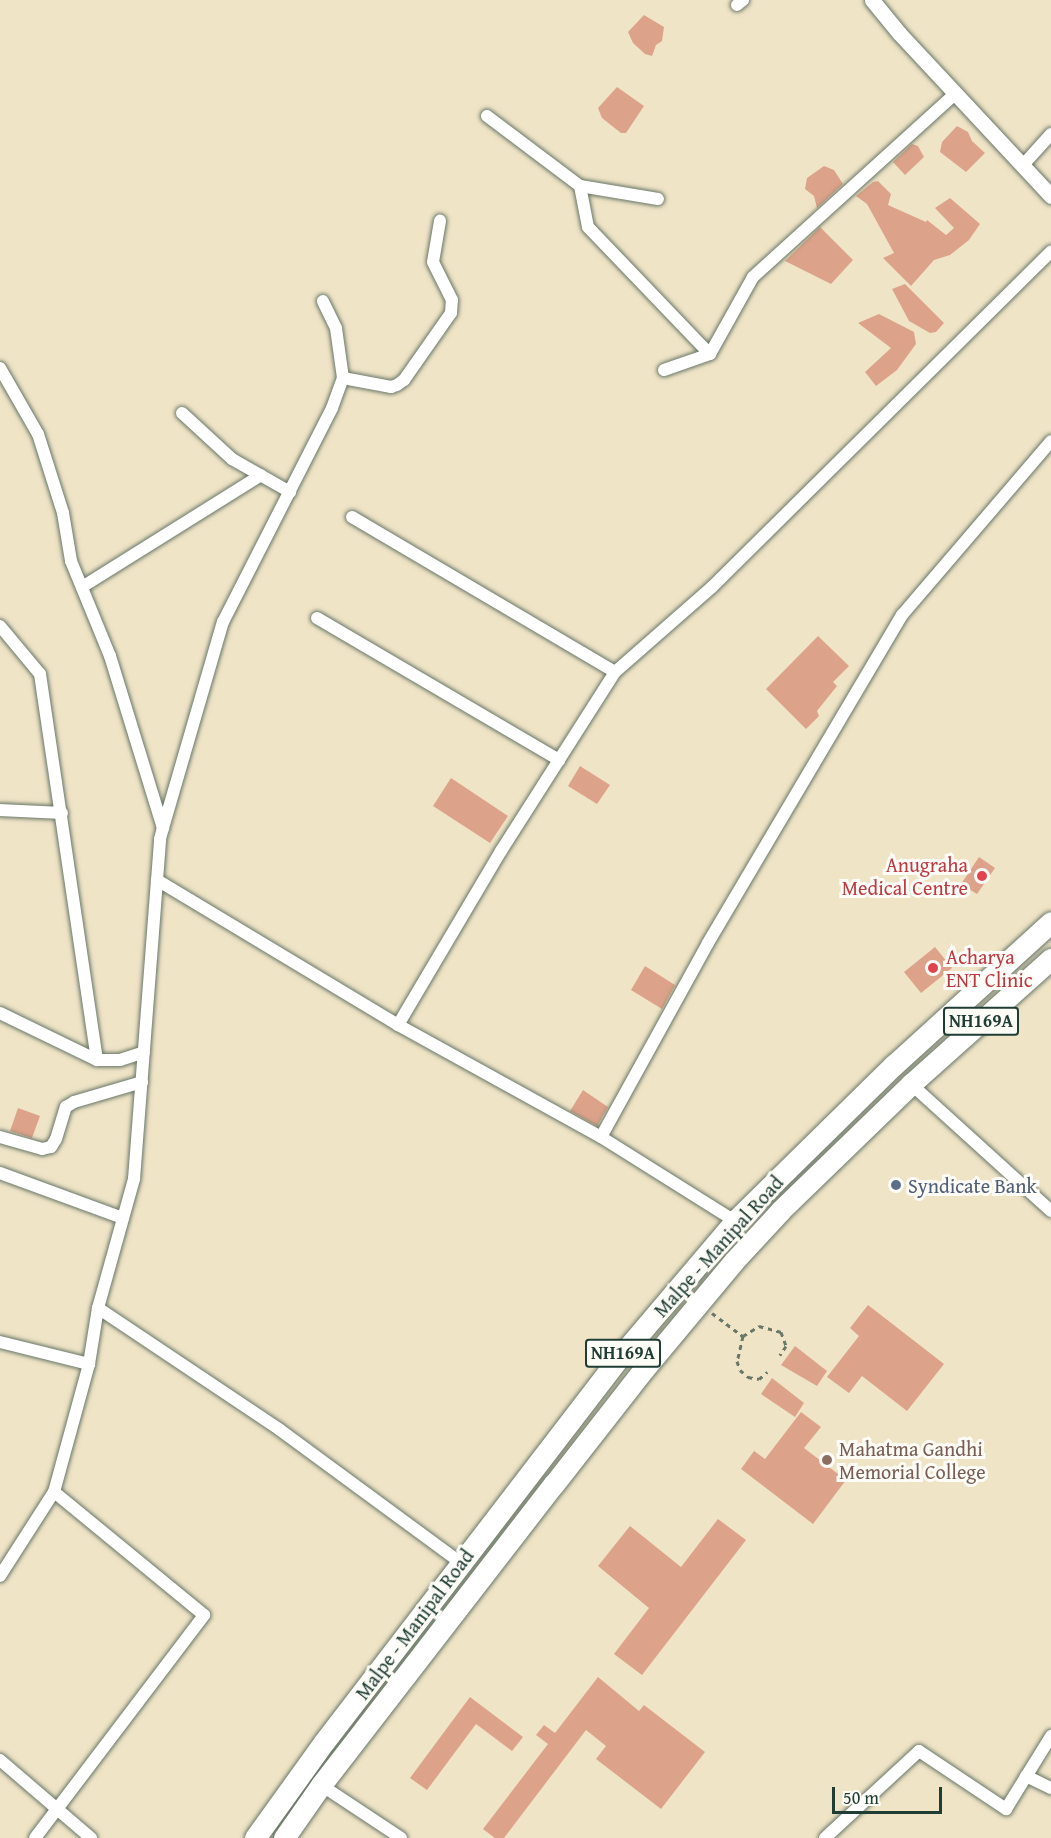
<!DOCTYPE html>
<style>
body{margin:0}
#map{position:relative;width:1051px;height:1838px;overflow:hidden;background:#f0e4c7;font-family:"Gentium Book Plus",serif}
div>[style]{position:absolute}
.building>*{inset:0;background:#dda38a}
.path>*{height:3px;margin-top:-1.5px;transform-origin:0;background:repeating-linear-gradient(90deg,#687767 0 4.5px,transparent 0 9px)}
.roads{filter:drop-shadow(0 0 2px #687767) drop-shadow(0 0 2px #687767)}
.minor>*{height:12px;margin:-6px;padding:0 6px;transform-origin:6px;border-radius:6px;background:#fff}
.tertiary>*{height:15px;margin:-7.5px;padding:0 7.5px;transform-origin:7.5px;border-radius:7.5px;background:#fff}
.trunk>*{height:21px;margin:-10.5px;padding:0 10.5px;transform-origin:10.5px;border-radius:10.5px;background:#fff}
.dots>*{width:16px;height:16px;translate:-50% -50%;box-sizing:border-box;border:3px solid #fdfcf7;border-radius:50%}
span{translate:-50% -50%;white-space:nowrap;text-align:center;line-height:1.15;-webkit-text-stroke:6px #fdfcf7;paint-order:stroke}
.shield-label span{padding:2px 4px;background:#fdfcf7;border:2px solid;border-radius:4px;-webkit-text-stroke-width:0}
.shield-label{font-size:18px;color:#1f3d34;font-weight:700}
.health-label{font-size:20px;color:#be3a42}
.right{translate:-100% -50%;text-align:right}
.left{translate:0 -50%;text-align:left}
.service-label{font-size:20px;color:#4e5e75}
.street-label{font-size:20px;color:#1f3d34}
.education-label{font-size:20px;color:#785e54}
.scale{position:absolute;left:832px;top:1787px;width:110px;height:27px;box-sizing:border-box;border:3px solid #1f3d34;border-top:0;padding-left:8px;font-size:18px;line-height:21px;white-space:nowrap;color:#1f3d34;-webkit-text-stroke:4px #fdfcf7;paint-order:stroke}
</style>
<div id="map">
<div class="building">
<div style="clip-path:polygon(644px 15px,664px 27px,662px 41px,656px 45px,652px 56px,645px 54px,633px 43px,628px 32px)"></div>
<div style="clip-path:polygon(617px 87px,644px 106px,626px 133px,621px 133px,602px 118px,598px 108px)"></div>
<div style="clip-path:polygon(957px 126px,968px 132px,972px 141px,985px 153px,966px 172px,940px 152px,942px 142px)"></div>
<div style="clip-path:polygon(912px 144px,918px 146px,924px 157px,905px 175px,893px 162px)"></div>
<div style="clip-path:polygon(824px 166px,834px 170px,843px 184px,817px 208px,814px 196px,805px 189px,807px 178px)"></div>
<div style="clip-path:polygon(878px 181px,891px 194px,888px 205px,926px 222px,927px 220px,946px 235px,954px 228px,935px 208px,950px 198px,980px 224px,969px 240px,950px 255px,934px 260px,911px 286px,883px 258px,894px 253px,867px 204px,856px 196px,873px 182px)"></div>
<div style="clip-path:polygon(820px 227px,853px 260px,831px 284px,785px 261px)"></div>
<div style="clip-path:polygon(905px 284px,944px 323px,936px 332px,930px 333px,909px 321px,892px 289px)"></div>
<div style="clip-path:polygon(879px 314px,914px 332px,916px 344px,897px 370px,876px 386px,865px 372px,891px 348px,858px 323px)"></div>
<div style="clip-path:polygon(818px 636px,849px 666px,833px 682px,837px 686px,817px 711px,819px 716px,806px 729px,766px 689px)"></div>
<div style="clip-path:polygon(580px 766px,610px 785px,597px 804px,568px 786px)"></div>
<div style="clip-path:polygon(451px 778px,508px 816px,490px 843px,433px 806px)"></div>
<div style="clip-path:polygon(979px 857px,995px 868px,977px 894px,961px 884px)"></div>
<div style="clip-path:polygon(935px 947px,952px 968px,921px 993px,904px 972px)"></div>
<div style="clip-path:polygon(645px 966px,675px 985px,662px 1009px,631px 990px)"></div>
<div style="clip-path:polygon(583px 1090px,608px 1107px,597px 1126px,570px 1111px)"></div>
<div style="clip-path:polygon(18px 1108px,40px 1116px,32px 1138px,10px 1131px)"></div>
<div style="clip-path:polygon(868px 1305px,944px 1364px,907px 1411px,862px 1376px,849px 1393px,827px 1377px,859px 1336px,850px 1328px)"></div>
<div style="clip-path:polygon(795px 1346px,827px 1371px,817px 1386px,781px 1365px)"></div>
<div style="clip-path:polygon(772px 1378px,804px 1403px,795px 1417px,761px 1394px)"></div>
<div style="clip-path:polygon(801px 1412px,821px 1427px,804px 1448px,846px 1480px,813px 1524px,741px 1469px,754px 1451px,765px 1459px)"></div>
<div style="clip-path:polygon(718px 1519px,746px 1540px,642px 1675px,614px 1654px,649px 1608px,598px 1566px,630px 1526px,681px 1567px)"></div>
<div style="clip-path:polygon(598px 1677px,639px 1711px,644px 1705px,705px 1752px,661px 1809px,596px 1759px,606px 1746px,586px 1730px,504px 1838px,495px 1838px,483px 1829px,548px 1744px,536px 1735px,544px 1725px,555px 1733px)"></div>
<div style="clip-path:polygon(470px 1697px,523px 1737px,512px 1751px,476px 1724px,427px 1790px,410px 1778px)"></div>
</div>
<div class="path">
<div style="left:712px;top:1313px;width:39px;rotate:37deg"></div>
<div style="left:743px;top:1336px;width:19px;rotate:-32deg"></div>
<div style="left:759px;top:1326px;width:23px;rotate:15deg"></div>
<div style="left:781px;top:1332px;width:15px;rotate:70deg"></div>
<div style="left:786px;top:1346px;width:11px;rotate:124deg"></div>
<div style="left:743px;top:1336px;width:26px;rotate:103deg"></div>
<div style="left:737px;top:1361px;width:9px;rotate:72deg"></div>
<div style="left:740px;top:1370px;width:11px;rotate:41deg"></div>
<div style="left:748px;top:1377px;width:11px;rotate:10deg"></div>
<div style="left:759px;top:1379px;width:11px;rotate:-41deg"></div>
</div>
<div class="roads">
<div class="minor">
<div style="left:737px;top:5px;width:8px;rotate:-40deg"></div>
<div style="left:487px;top:116px;width:116px;rotate:37deg"></div>
<div style="left:580px;top:186px;width:42px;rotate:79deg"></div>
<div style="left:588px;top:227px;width:176px;rotate:46.2deg"></div>
<div style="left:1023px;top:165px;width:42px;rotate:-47.9deg"></div>
<div style="left:580px;top:186px;width:79px;rotate:9.5deg"></div>
<div style="left:0;top:368px;width:76px;rotate:60.1deg"></div>
<div style="left:38px;top:434px;width:83px;rotate:72.4deg"></div>
<div style="left:63px;top:513px;width:49px;rotate:80.5deg"></div>
<div style="left:71px;top:561px;width:103px;rotate:67.7deg"></div>
<div style="left:110px;top:656px;width:180px;rotate:72.9deg"></div>
<div style="left:664px;top:370px;width:49px;rotate:-19.2deg"></div>
<div style="left:710px;top:354px;width:88px;rotate:-60.8deg"></div>
<div style="left:753px;top:277px;width:274px;rotate:-42.2deg"></div>
<div style="left:343px;top:378px;width:49px;rotate:10.6deg"></div>
<div style="left:391px;top:387px;width:6px;rotate:-18deg"></div>
<div style="left:397px;top:385px;width:9px;rotate:-36deg"></div>
<div style="left:404px;top:380px;width:82px;rotate:-55deg"></div>
<div style="left:451px;top:313px;width:13px;rotate:-86deg"></div>
<div style="left:452px;top:300px;width:42px;rotate:-116.6deg"></div>
<div style="left:433px;top:262px;width:42px;rotate:-80.3deg"></div>
<div style="left:182px;top:413px;width:68px;rotate:42.6deg"></div>
<div style="left:232px;top:459px;width:67px;rotate:29.6deg"></div>
<div style="left:352px;top:517px;width:305px;rotate:30.5deg"></div>
<div style="left:82px;top:587px;width:211px;rotate:-32deg"></div>
<div style="left:317px;top:618px;width:281px;rotate:30.4deg"></div>
<div style="left:0;top:626px;width:62px;rotate:50.2deg"></div>
<div style="left:40px;top:674px;width:390px;rotate:81.6deg"></div>
<div style="left:0;top:810px;width:62px;rotate:2.8deg"></div>
<div style="left:157px;top:880px;width:281px;rotate:31deg"></div>
<div style="left:398px;top:1025px;width:232px;rotate:28.9deg"></div>
<div style="left:601px;top:1137px;width:158px;rotate:32.1deg"></div>
<div style="left:0;top:1013px;width:108px;rotate:25.9deg"></div>
<div style="left:97px;top:1060px;width:23px"></div>
<div style="left:120px;top:1060px;width:25px;rotate:-18deg"></div>
<div style="left:398px;top:1025px;width:202px;rotate:-59.4deg"></div>
<div style="left:501px;top:851px;width:212px;rotate:-57.5deg"></div>
<div style="left:615px;top:672px;width:129px;rotate:-41.2deg"></div>
<div style="left:712px;top:587px;width:477px;rotate:-44.7deg"></div>
<div style="left:911px;top:1084px;width:189px;rotate:42.2deg"></div>
<div style="left:0;top:1137px;width:44px;rotate:15.9deg"></div>
<div style="left:42px;top:1149px;width:9px;rotate:-13deg"></div>
<div style="left:51px;top:1147px;width:9px;rotate:-58deg"></div>
<div style="left:56px;top:1139px;width:34px;rotate:-73deg"></div>
<div style="left:66px;top:1107px;width:9px;rotate:-32deg"></div>
<div style="left:74px;top:1102px;width:71px;rotate:-16.4deg"></div>
<div style="left:601px;top:1137px;width:222px;rotate:-61.1deg"></div>
<div style="left:708px;top:943px;width:381px;rotate:-59.4deg"></div>
<div style="left:902px;top:615px;width:229px;rotate:-49.4deg"></div>
<div style="left:0;top:1173px;width:131px;rotate:20.1deg"></div>
<div style="left:98px;top:1308px;width:219px;rotate:33.8deg"></div>
<div style="left:280px;top:1430px;width:225px;rotate:36.3deg"></div>
<div style="left:0;top:1342px;width:92px;rotate:13.9deg"></div>
<div style="left:0;top:1576px;width:100px;rotate:-57.3deg"></div>
<div style="left:54px;top:1492px;width:133px;rotate:-74.7deg"></div>
<div style="left:89px;top:1364px;width:57px;rotate:-80.9deg"></div>
<div style="left:98px;top:1308px;width:134px;rotate:-74.4deg"></div>
<div style="left:134px;top:1179px;width:341px;rotate:-85.6deg"></div>
<div style="left:160px;top:839px;width:11px;rotate:-75deg"></div>
<div style="left:163px;top:828px;width:215px;rotate:-73.8deg"></div>
<div style="left:223px;top:622px;width:240px;rotate:-63deg"></div>
<div style="left:332px;top:408px;width:32px;rotate:-70deg"></div>
<div style="left:343px;top:378px;width:50px;rotate:-98deg"></div>
<div style="left:336px;top:328px;width:30px;rotate:-116deg"></div>
<div style="left:0;top:1760px;width:120px;rotate:40.6deg"></div>
<div style="left:1026px;top:1776px;width:28px;rotate:26deg"></div>
<div style="left:321px;top:1785px;width:96px;rotate:33.5deg"></div>
<div style="left:35px;top:1838px;width:280px;rotate:-52.8deg"></div>
<div style="left:204px;top:1615px;width:194px;rotate:-140.6deg"></div>
<div style="left:825px;top:1838px;width:128px;rotate:-42.8deg"></div>
<div style="left:919px;top:1751px;width:105px;rotate:33.7deg"></div>
<div style="left:1006px;top:1809px;width:86px;rotate:-58.3deg"></div>
</div>
<div class="tertiary">
<div style="left:872px;top:0;width:43px;rotate:50.7deg"></div>
<div style="left:899px;top:33px;width:223px;rotate:47deg"></div>
</div>
<div class="trunk">
<div style="left:255px;top:1838px;width:118px;rotate:-54.3deg"></div>
<div style="left:324px;top:1742px;width:483px;rotate:-52.5deg"></div>
<div style="left:618px;top:1359px;width:181px;rotate:-49.7deg"></div>
<div style="left:735px;top:1221px;width:223px;rotate:-44.5deg"></div>
<div style="left:894px;top:1065px;width:212px;rotate:-42.3deg"></div>
<div style="left:284px;top:1838px;width:65px;rotate:-55.1deg"></div>
<div style="left:321px;top:1785px;width:381px;rotate:-52.3deg"></div>
<div style="left:554px;top:1484px;width:146px;rotate:-52deg"></div>
<div style="left:644px;top:1369px;width:141px;rotate:-50.2deg"></div>
<div style="left:734px;top:1261px;width:69px;rotate:-47.3deg"></div>
<div style="left:781px;top:1210px;width:181px;rotate:-44.1deg"></div>
<div style="left:911px;top:1084px;width:188px;rotate:-41.8deg"></div>
</div>
</div>
<div class="dots">
<div style="left:982px;top:876px;background:#e0444e"></div>
<div style="left:933px;top:968px;background:#e0444e"></div>
<div style="left:896px;top:1185px;background:#5c6f8a"></div>
<div style="left:827px;top:1460px;background:#8d6e63"></div>
</div>
<div class="shield-label">
<span style="left:981px;top:1021px">NH169A</span>
<span style="left:623px;top:1353px">NH169A</span>
</div>
<div class="health-label">
<span class="right" style="left:968px;top:876px">Anugraha<br>Medical Centre</span>
<span class="left" style="left:946px;top:968px">Acharya<br>ENT Clinic</span>
</div>
<div class="service-label">
<span class="left" style="left:908px;top:1185px">Syndicate Bank</span>
</div>
<div class="street-label">
<span style="left:718px;top:1246px;rotate:-48deg">Malpe - Manipal Road</span>
<span style="left:414px;top:1624px;rotate:-53deg">Malpe - Manipal Road</span>
</div>
<div class="education-label">
<span class="left" style="left:839px;top:1460px">Mahatma Gandhi<br>Memorial College</span>
</div>
<div class="scale">50 m</div>
</div>
